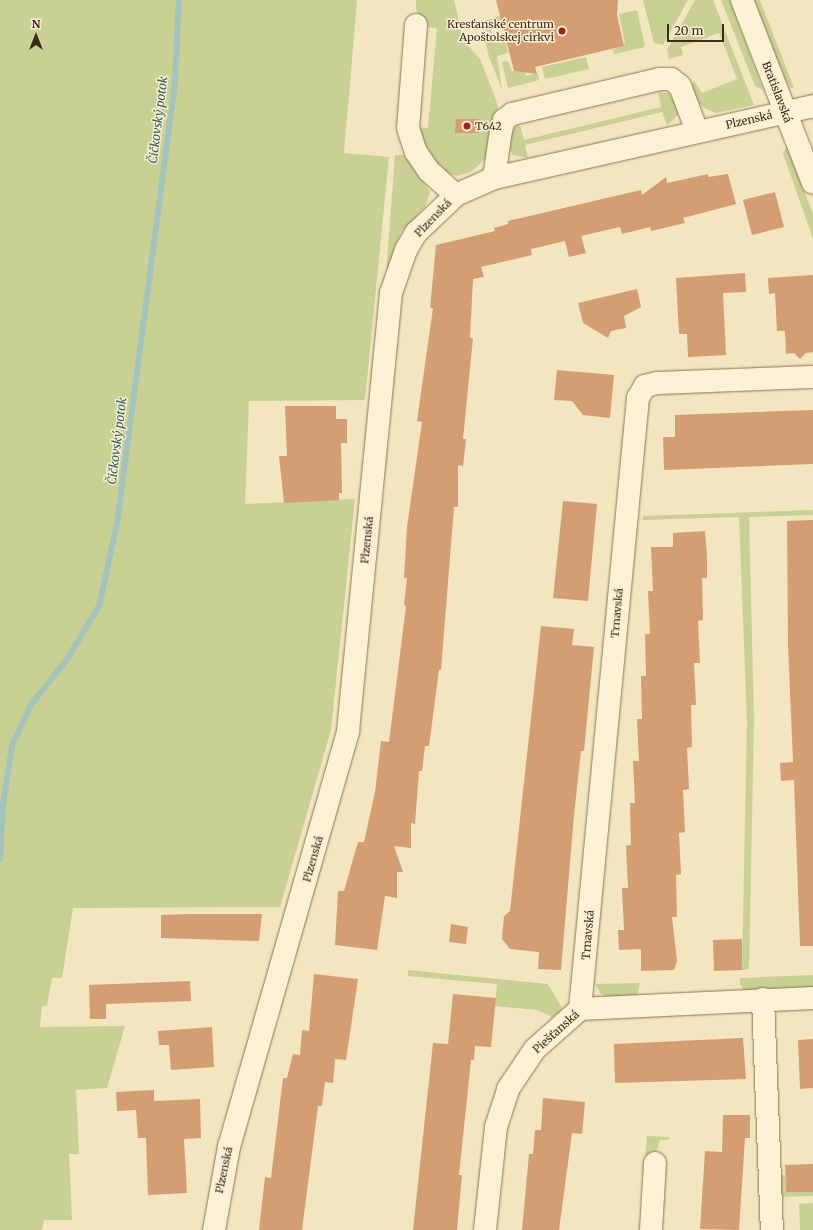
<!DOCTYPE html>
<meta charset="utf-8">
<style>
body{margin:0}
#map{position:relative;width:813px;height:1230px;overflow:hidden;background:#f2e5c0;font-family:Merriweather,serif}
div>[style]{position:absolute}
.green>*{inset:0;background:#c8d193}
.stream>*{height:5.5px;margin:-2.75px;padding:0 2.75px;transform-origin:2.75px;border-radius:2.75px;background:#a4c4bb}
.building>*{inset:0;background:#d49e72}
.roads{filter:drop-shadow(0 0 1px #8d7556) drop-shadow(0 0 1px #8d7556)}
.minor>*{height:22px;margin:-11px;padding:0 11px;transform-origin:11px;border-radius:11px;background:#fcf1d4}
.dots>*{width:11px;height:11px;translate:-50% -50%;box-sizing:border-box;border:2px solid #f9eed1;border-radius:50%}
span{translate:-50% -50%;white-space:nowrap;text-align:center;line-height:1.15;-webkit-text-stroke:3px #f9eed1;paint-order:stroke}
.poi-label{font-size:11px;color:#3b2c1c}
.right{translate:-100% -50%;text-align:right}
.left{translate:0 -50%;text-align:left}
.street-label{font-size:11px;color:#3b2c1c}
.water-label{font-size:12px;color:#2a5d5b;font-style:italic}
.north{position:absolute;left:16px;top:16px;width:40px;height:40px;-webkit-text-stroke:3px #f9eed1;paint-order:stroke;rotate:0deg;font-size:11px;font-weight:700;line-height:16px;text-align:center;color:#3b2c1c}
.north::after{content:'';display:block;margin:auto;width:14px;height:18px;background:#3b2c1c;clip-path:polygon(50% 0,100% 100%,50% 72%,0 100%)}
.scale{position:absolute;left:667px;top:24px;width:57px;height:18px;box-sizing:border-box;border:2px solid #3b2c1c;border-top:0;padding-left:5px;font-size:12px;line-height:14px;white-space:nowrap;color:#3b2c1c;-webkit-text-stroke:3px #f9eed1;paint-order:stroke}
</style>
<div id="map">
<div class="green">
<div style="clip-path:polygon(0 0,357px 0,344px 153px,389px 157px,365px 400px,249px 401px,245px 504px,355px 499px,331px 730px,280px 907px,73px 908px,62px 978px,52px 978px,47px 1006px,42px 1006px,40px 1027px,125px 1026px,107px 1088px,76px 1090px,79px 1154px,69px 1154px,72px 1220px,44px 1220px,42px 1230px,0 1230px)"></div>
<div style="clip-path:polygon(416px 0,454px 0,464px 41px,480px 59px,496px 100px,498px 106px,486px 158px,471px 172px,457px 176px,443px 172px,427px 159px,416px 127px,428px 128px,437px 28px,425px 27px,416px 9px)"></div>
<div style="clip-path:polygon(643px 0,688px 0,663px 45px,654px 43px)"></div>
<div style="clip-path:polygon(695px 0,713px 0,754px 105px,716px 113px,704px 108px,695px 99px,691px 88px,694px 81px,702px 93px,737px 79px,719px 33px,681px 47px,683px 55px,669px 59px,667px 50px)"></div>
<div style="clip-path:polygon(721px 0,730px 0,763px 90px,755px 86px)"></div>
<div style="clip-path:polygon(754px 0,760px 0,794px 88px,790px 88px,785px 79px)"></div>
<div style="clip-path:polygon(637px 10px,645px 47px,614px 54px,613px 50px,625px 44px,619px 14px)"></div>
<div style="clip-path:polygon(500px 16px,501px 23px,490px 26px,494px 43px,505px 40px,508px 53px,497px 56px,502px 89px,489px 57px,481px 22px)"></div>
<div style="clip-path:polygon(586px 57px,589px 69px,545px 79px,542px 67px)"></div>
<div style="clip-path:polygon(508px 61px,512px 71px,525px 72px,526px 76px,538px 73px,539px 80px,508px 88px,502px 62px)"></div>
<div style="clip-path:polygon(658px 92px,668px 93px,678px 105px,678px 115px,667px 125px,662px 112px,525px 145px,528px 158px,513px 155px,507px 145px,512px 129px,520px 125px,524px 140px,661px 107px)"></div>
<div style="clip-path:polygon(787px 146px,813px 214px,813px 239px,783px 153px)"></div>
<div style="clip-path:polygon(395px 155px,406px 155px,430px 192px,425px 207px,401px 232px,386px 275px)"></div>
<div style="clip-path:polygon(813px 510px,813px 515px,749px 517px,754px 720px,749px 969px,742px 970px,747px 722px,739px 517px,643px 520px,643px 516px)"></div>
<div style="clip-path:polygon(408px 970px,548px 984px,563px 1010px,552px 1017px,537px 1010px,495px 1006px,497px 984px,408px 976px)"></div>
<div style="clip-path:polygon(813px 975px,813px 989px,744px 991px,740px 984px,740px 978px)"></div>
<div style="clip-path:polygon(640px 983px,637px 996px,610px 997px,601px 994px,595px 984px)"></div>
<div style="clip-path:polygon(647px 1136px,669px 1137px,669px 1140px,660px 1140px,656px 1152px,645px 1162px)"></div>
<div style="clip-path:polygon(773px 1175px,785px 1175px,786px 1192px,813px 1192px,813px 1196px,773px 1197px)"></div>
<div style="clip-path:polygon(813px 1203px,813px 1230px,800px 1230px,799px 1204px)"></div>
</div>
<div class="stream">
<div style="left:0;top:859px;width:54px;rotate:-86.8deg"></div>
<div style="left:3px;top:805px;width:60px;rotate:-81.3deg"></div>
<div style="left:12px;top:746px;width:45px;rotate:-65.1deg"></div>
<div style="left:31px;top:705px;width:60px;rotate:-51.8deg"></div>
<div style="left:68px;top:658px;width:61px;rotate:-59.2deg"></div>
<div style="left:99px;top:606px;width:84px;rotate:-77.6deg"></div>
<div style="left:117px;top:524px;width:447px;rotate:-82.5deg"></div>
<div style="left:175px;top:81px;width:81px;rotate:-87.2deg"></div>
</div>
<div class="building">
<div style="clip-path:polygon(496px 0,618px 0,617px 15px,624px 46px,535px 67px,537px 74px,514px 71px)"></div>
<div style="clip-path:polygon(456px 119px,479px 119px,479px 133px,455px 133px)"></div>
<div style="clip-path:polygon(708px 174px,708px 177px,728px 174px,736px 204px,683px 218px,685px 223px,651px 231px,650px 227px,622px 234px,620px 227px,581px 236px,586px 253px,569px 257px,565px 241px,531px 249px,532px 255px,481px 267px,484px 277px,473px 279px,470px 338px,473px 338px,463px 439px,466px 439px,463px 466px,458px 465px,458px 507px,454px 507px,441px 670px,439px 670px,429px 746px,425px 746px,422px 771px,419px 771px,415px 824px,411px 823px,411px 848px,394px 846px,403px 872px,397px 872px,397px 898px,385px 896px,377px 950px,335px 945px,338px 891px,344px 891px,358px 842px,364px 842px,375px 792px,381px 741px,389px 742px,406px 606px,404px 605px,407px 578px,404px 578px,407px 527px,422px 422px,417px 421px,433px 308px,430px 308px,436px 245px,495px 231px,494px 228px,508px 224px,508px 221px,641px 190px,642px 195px,666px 177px,667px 183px)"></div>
<div style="clip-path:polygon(775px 192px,784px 227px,752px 235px,743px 200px)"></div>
<div style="clip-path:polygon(745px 273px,746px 292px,723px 293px,726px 355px,688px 357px,687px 334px,679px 334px,676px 278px)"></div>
<div style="clip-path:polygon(813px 275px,813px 352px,806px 353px,800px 359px,794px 353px,786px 354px,785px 331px,777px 331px,775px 293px,769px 294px,768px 278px)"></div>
<div style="clip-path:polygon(637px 289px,641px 307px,624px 316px,626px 328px,611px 331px,608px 338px,583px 323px,578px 303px)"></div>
<div style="clip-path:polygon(557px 370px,614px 375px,610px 418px,583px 415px,572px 401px,554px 400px)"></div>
<div style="clip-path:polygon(285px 406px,336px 406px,336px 419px,347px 419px,347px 443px,341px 443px,342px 493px,339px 493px,339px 500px,284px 503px,279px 456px,287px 456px)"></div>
<div style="clip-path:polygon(813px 410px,813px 464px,664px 470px,663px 437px,675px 437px,675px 415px)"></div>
<div style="clip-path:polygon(563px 501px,597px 504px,588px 601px,553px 598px)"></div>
<div style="clip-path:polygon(813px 520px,813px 946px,800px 946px,794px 780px,781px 781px,780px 763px,793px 762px,788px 644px,787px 521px)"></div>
<div style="clip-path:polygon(705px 531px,707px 555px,707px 578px,702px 578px,703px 620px,698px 621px,700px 663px,694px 663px,696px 705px,691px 705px,692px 747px,687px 748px,689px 789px,683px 790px,685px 832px,679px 833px,681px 874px,676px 875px,677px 917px,672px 917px,677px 961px,674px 970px,641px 971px,641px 949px,619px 950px,618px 930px,624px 930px,622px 888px,628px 888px,626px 846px,631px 845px,630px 803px,635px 803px,633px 761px,639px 761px,637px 719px,642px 719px,641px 676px,646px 676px,645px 634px,650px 634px,648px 591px,653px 591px,651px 547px,673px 547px,673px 533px)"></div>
<div style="clip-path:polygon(541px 626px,574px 629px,572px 645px,594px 647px,584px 751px,581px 751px,574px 815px,561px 970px,538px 969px,539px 952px,510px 949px,502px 939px,504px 916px,510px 911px)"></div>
<div style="clip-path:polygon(188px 914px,262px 914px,259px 941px,161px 938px,161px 915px)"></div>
<div style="clip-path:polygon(451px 924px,468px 927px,466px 944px,449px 942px)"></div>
<div style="clip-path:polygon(742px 939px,742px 970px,714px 971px,713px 940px)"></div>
<div style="clip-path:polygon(314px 974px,358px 979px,346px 1060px,335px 1059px,333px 1083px,325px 1082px,322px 1106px,318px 1106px,302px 1230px,259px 1230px,265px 1177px,271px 1178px,283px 1078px,287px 1078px,293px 1054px,300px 1055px,302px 1030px,309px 1031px)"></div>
<div style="clip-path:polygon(190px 981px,191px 1001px,106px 1004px,106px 1019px,90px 1019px,89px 985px)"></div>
<div style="clip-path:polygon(453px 994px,496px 998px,491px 1047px,475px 1046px,474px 1060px,471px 1060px,459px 1175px,462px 1175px,457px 1230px,413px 1230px,433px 1043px,448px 1044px)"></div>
<div style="clip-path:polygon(212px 1027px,214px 1067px,171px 1070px,169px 1045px,159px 1045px,158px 1031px)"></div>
<div style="clip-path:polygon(743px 1038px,746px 1079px,615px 1083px,614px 1044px)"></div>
<div style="clip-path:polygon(813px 1039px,813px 1088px,800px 1089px,798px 1040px)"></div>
<div style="clip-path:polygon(154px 1090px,154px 1101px,200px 1099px,201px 1138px,184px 1139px,187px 1193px,148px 1195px,146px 1138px,138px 1138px,136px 1110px,117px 1111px,116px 1092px)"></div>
<div style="clip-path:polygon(543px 1098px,585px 1102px,582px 1134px,572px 1133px,559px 1230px,522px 1230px,529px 1154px,533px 1154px,535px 1130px,541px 1130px)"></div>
<div style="clip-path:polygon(723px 1115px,750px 1115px,750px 1138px,745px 1138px,739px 1230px,700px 1229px,705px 1151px,722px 1152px)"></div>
<div style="clip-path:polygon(813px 1164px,813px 1192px,786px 1192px,785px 1165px)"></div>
</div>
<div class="roads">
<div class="minor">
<div style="left:742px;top:0;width:196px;rotate:68.8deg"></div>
<div style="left:416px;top:25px;width:103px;rotate:94.4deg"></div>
<div style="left:408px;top:128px;width:25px;rotate:72deg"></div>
<div style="left:416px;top:152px;width:23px;rotate:56deg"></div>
<div style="left:429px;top:171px;width:36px;rotate:42deg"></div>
<div style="left:494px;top:178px;width:49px;rotate:-81.7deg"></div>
<div style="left:501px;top:130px;width:10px;rotate:-73deg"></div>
<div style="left:504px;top:120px;width:10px;rotate:-37deg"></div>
<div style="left:512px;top:114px;width:152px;rotate:-13.3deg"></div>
<div style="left:660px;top:79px;width:11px"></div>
<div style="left:671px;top:79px;width:11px;rotate:38deg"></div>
<div style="left:680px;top:86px;width:48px;rotate:69.3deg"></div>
<div style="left:763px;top:999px;width:231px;rotate:87.8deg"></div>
<div style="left:580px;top:1009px;width:614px;rotate:-84.58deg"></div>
<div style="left:638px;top:398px;width:14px;rotate:-60deg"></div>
<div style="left:645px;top:386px;width:12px;rotate:-14deg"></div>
<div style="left:657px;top:383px;width:156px;rotate:-2.2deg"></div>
<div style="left:214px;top:1230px;width:84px;rotate:-79.8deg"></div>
<div style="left:229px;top:1147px;width:433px;rotate:-74deg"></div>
<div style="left:348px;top:731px;width:440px;rotate:-84.4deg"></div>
<div style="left:391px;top:293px;width:46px;rotate:-70.8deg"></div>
<div style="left:406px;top:250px;width:20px;rotate:-60deg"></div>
<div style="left:416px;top:233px;width:55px;rotate:-43.5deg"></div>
<div style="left:456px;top:195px;width:42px;rotate:-24.1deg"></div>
<div style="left:494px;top:178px;width:327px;rotate:-12.7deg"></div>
<div style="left:485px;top:1230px;width:104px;rotate:-83.9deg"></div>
<div style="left:496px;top:1127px;width:40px;rotate:-72deg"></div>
<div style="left:508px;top:1089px;width:48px;rotate:-56deg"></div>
<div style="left:535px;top:1049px;width:60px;rotate:-41.6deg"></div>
<div style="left:580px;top:1009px;width:233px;rotate:-2.7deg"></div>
<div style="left:651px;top:1230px;width:67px;rotate:-86.6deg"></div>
</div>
</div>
<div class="dots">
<div style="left:562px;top:31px;background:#a22320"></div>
<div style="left:467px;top:126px;background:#a22320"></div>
</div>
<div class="poi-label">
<span class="right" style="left:554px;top:31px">Kresťanské centrum<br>Apoštolskej cirkvi</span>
<span class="left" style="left:475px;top:126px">T642</span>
</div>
<div class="street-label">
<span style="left:777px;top:92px;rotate:69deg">Bratislavská</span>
<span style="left:749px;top:120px;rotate:-13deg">Plzenská</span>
<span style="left:433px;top:218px;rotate:-46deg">Plzenská</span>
<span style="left:367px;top:540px;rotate:-84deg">Plzenská</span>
<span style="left:617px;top:613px;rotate:-85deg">Trnavská</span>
<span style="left:313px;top:859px;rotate:-74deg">Plzenská</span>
<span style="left:588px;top:935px;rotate:-85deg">Trnavská</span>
<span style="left:556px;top:1032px;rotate:-42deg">Piešťanská</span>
<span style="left:224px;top:1170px;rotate:-78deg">Plzenská</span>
</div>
<div class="water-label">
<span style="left:158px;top:120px;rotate:-83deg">Čičkovský potok</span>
<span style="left:117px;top:441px;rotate:-83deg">Čičkovský potok</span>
</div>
<div class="north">N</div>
<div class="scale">20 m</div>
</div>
